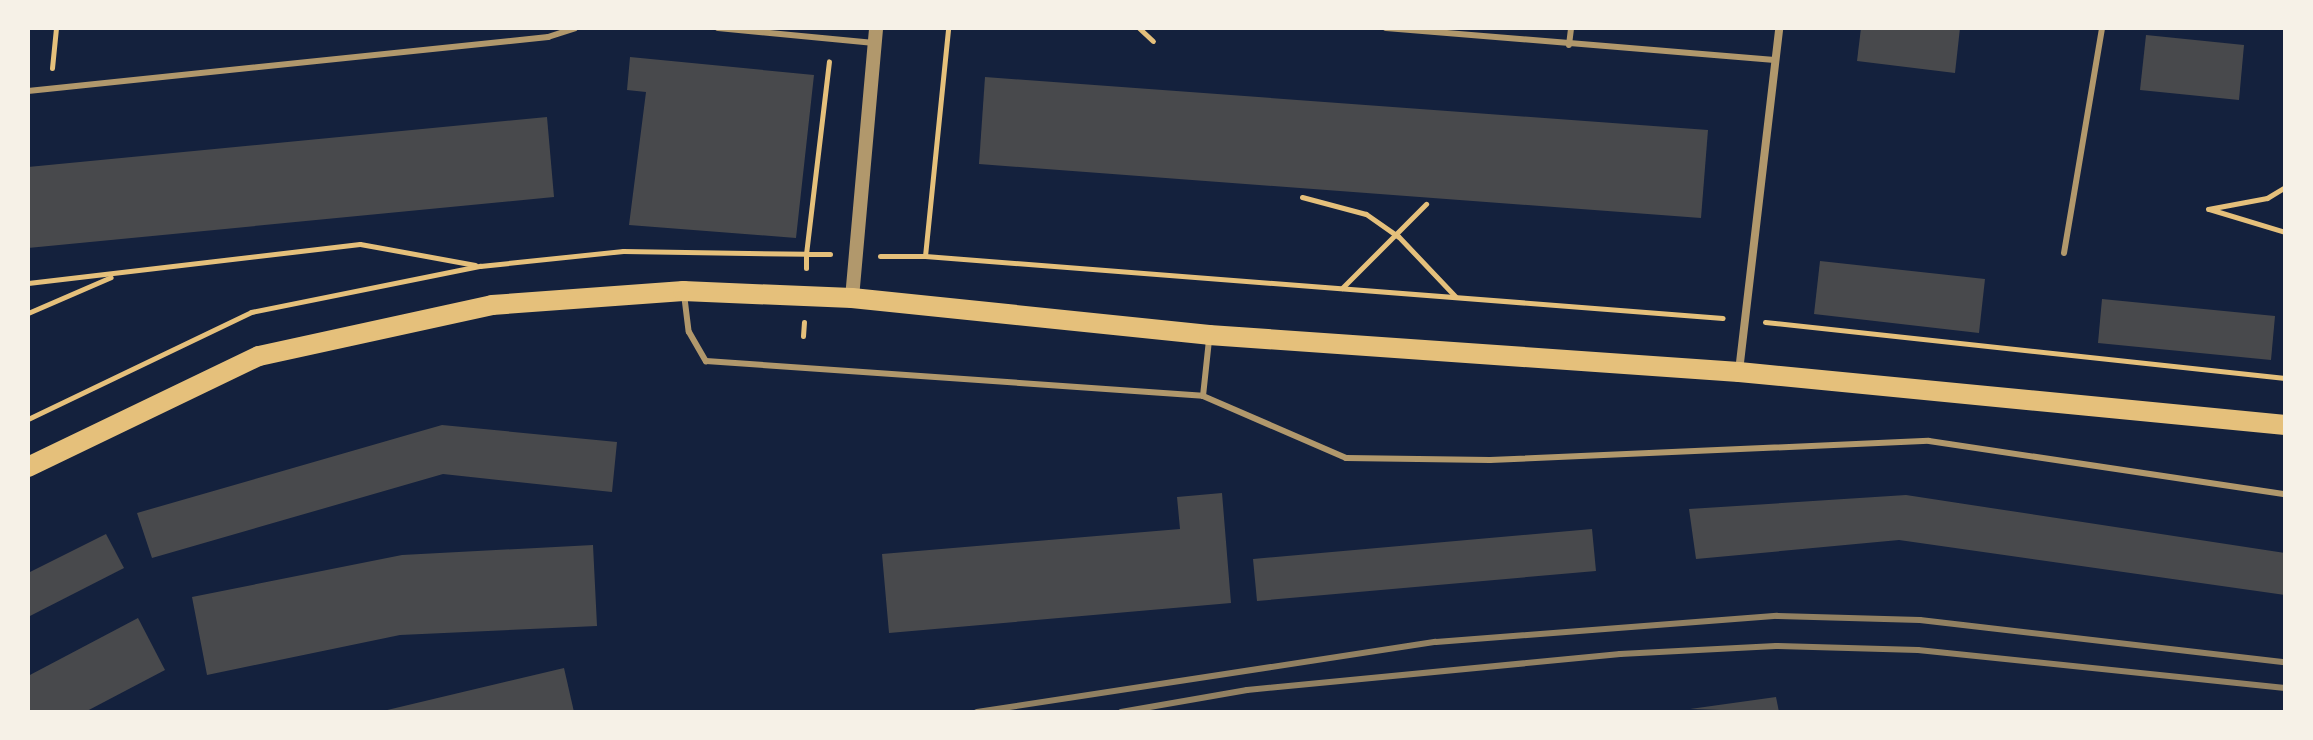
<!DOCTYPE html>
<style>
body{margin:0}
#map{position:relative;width:2313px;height:740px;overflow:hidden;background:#14213d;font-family:"Sofia Sans Condensed",sans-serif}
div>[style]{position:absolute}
.building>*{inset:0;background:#48494c}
.path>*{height:5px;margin:-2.5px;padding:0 2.5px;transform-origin:2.5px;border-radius:2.5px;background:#e5c07b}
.service>*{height:6px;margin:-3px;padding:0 3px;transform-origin:3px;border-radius:3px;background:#b1986c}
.minor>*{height:8px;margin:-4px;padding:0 4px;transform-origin:4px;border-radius:4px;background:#b1986c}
.tertiary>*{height:14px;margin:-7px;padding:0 7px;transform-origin:7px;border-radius:7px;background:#b1986c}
.primary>*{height:20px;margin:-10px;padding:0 10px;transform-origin:10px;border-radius:10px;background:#e5c07b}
.rail>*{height:6px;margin:-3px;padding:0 3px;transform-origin:3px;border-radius:3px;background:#918062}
span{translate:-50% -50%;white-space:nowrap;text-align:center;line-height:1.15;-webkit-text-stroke:8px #f6f1e7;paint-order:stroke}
.frame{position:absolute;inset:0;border:30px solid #f6f1e7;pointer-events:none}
</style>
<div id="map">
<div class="building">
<div style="clip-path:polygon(1861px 28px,1960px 28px,1955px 73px,1857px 61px)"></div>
<div style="clip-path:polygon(2146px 35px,2244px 45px,2239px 100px,2140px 90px)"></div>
<div style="clip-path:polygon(630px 57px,814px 75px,796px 238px,629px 225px,646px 92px,627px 90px)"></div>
<div style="clip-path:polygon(985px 77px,1708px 130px,1701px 218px,979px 164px)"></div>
<div style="clip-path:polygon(547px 117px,554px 197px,28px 248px,28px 167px)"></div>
<div style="clip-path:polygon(1820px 261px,1985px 279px,1979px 333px,1814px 314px)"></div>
<div style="clip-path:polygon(2102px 299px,2275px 316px,2271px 360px,2098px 343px)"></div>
<div style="clip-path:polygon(442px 425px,617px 442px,612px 492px,443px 474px,152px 558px,137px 513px)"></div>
<div style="clip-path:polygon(1222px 493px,1231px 603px,889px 633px,882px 554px,1180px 529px,1177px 497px)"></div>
<div style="clip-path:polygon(1906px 495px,2285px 553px,2285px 595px,1899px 540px,1696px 559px,1689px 509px)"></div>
<div style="clip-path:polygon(1592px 529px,1596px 571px,1257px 601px,1253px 559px)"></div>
<div style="clip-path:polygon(106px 534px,124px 568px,28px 617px,28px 573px)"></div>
<div style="clip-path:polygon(593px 545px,597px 626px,400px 635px,207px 675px,192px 597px,402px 555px)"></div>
<div style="clip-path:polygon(138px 618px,165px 670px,85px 712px,28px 712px,28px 676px)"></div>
<div style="clip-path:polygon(564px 668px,574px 712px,383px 712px,383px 711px)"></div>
<div style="clip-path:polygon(1776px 697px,1779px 712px,1690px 709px)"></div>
</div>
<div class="path">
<div style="left:1139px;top:28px;width:19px;rotate:43deg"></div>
<div style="left:52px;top:68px;width:40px;rotate:-84.3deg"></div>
<div style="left:1302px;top:197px;width:66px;rotate:14.9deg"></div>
<div style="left:1366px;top:214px;width:39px;rotate:35deg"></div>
<div style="left:1398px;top:236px;width:83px;rotate:46.5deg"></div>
<div style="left:2208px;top:209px;width:60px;rotate:-10.6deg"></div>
<div style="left:2267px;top:198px;width:21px;rotate:-31deg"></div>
<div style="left:2209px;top:209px;width:79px;rotate:16.8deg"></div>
<div style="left:880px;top:256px;width:45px"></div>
<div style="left:925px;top:256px;width:229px;rotate:-84.2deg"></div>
<div style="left:925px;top:256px;width:800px;rotate:4.44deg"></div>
<div style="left:806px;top:268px;width:14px;rotate:-90deg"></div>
<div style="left:806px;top:254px;width:24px"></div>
<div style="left:28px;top:283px;width:334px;rotate:-6.7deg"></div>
<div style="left:360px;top:244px;width:117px;rotate:10.3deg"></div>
<div style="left:1342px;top:288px;width:119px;rotate:-45deg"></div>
<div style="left:28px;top:313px;width:90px;rotate:-23.4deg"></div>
<div style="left:1765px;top:322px;width:523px;rotate:6.15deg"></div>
<div style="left:803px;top:336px;width:14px;rotate:-86deg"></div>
<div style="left:28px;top:419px;width:247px;rotate:-25.6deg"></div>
<div style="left:251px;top:312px;width:234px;rotate:-11.4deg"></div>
<div style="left:480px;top:266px;width:144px;rotate:-6deg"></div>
<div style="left:623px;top:251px;width:183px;rotate:0.9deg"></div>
<div style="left:806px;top:254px;width:194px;rotate:-83.2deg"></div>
</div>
<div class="service">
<div style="left:718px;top:28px;width:157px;rotate:5.5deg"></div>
<div style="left:1386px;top:28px;width:390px;rotate:4.7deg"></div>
<div style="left:1569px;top:45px;width:17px;rotate:-83deg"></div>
<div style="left:28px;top:91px;width:523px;rotate:-5.93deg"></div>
<div style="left:548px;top:37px;width:28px;rotate:-18deg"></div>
<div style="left:2064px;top:253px;width:228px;rotate:-80.4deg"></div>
<div style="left:684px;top:294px;width:38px;rotate:83deg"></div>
<div style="left:689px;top:332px;width:34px;rotate:60deg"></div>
<div style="left:706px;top:361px;width:498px;rotate:4deg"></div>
<div style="left:1203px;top:396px;width:156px;rotate:23.4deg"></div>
<div style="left:1346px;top:458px;width:144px;rotate:0.8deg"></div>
<div style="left:1490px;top:460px;width:439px;rotate:-2.5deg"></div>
<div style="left:1929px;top:441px;width:360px;rotate:8.5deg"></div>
<div style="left:1203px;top:396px;width:56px;rotate:-83.9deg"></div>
</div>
<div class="minor">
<div style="left:1739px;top:371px;width:345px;rotate:-83.3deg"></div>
</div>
<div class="tertiary">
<div style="left:852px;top:298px;width:271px;rotate:-84.9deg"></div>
</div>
<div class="primary">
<div style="left:28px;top:467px;width:256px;rotate:-25.7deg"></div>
<div style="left:259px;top:356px;width:239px;rotate:-12.3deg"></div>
<div style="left:492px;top:305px;width:192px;rotate:-4.2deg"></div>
<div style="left:683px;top:291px;width:169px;rotate:2.4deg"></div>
<div style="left:852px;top:298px;width:359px;rotate:5.9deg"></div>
<div style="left:1209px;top:335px;width:531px;rotate:3.99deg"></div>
<div style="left:1739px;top:372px;width:549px;rotate:5.54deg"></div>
</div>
<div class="rail">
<div style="left:977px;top:712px;width:464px;rotate:-8.7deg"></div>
<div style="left:1436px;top:642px;width:342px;rotate:-4.4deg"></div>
<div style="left:1777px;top:616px;width:143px;rotate:1.6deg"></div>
<div style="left:1920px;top:620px;width:367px;rotate:6.6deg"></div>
<div style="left:1121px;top:712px;width:128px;rotate:-9.9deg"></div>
<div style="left:1247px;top:690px;width:375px;rotate:-5.5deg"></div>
<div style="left:1620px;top:654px;width:156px;rotate:-2.9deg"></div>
<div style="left:1776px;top:646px;width:142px;rotate:1.6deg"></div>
<div style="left:1918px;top:650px;width:369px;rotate:5.9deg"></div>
</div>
<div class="frame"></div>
</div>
